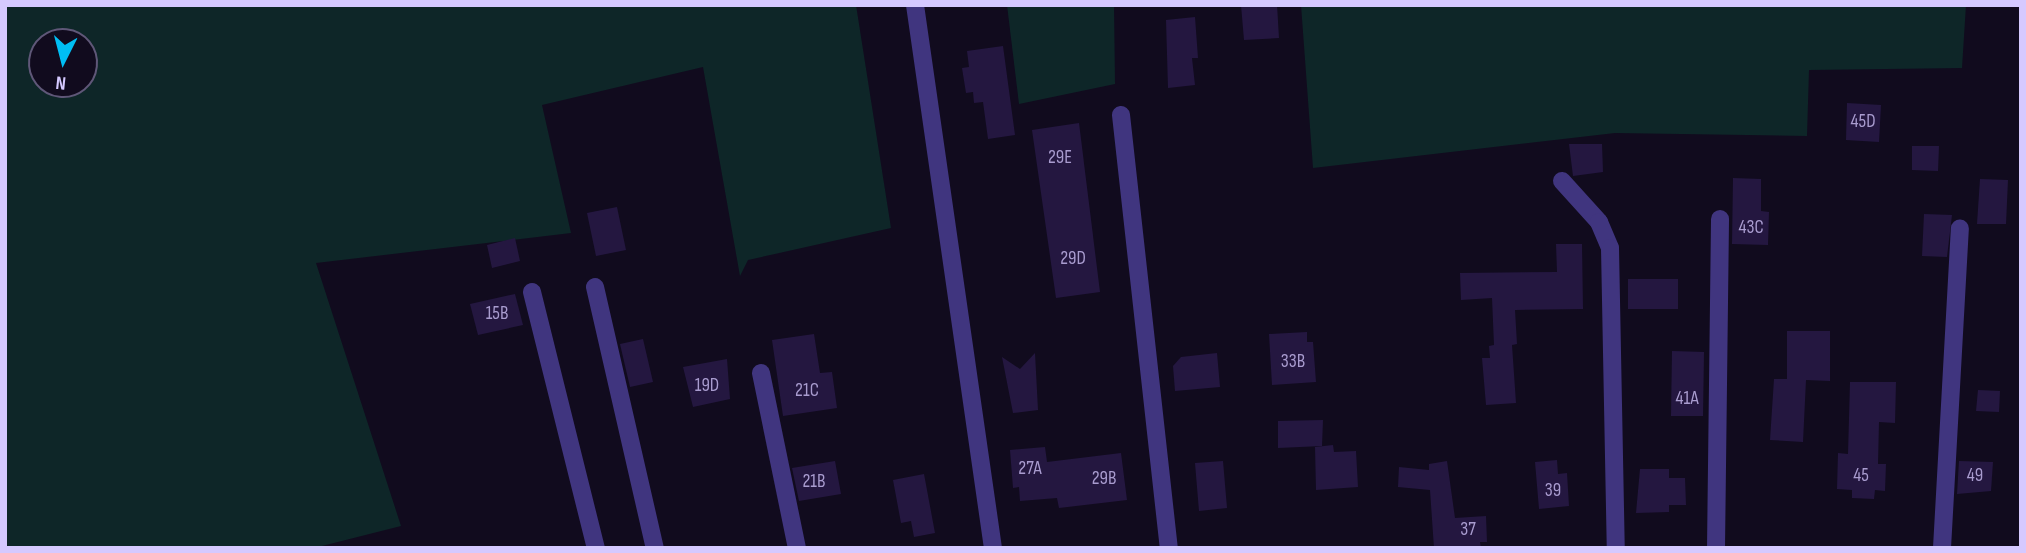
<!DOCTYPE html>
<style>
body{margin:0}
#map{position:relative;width:2026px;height:553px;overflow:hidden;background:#110b1e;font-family:"Sofia Sans Condensed",sans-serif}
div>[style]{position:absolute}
.green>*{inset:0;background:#0e2628}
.building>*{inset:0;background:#241740}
.minor>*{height:18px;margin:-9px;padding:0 9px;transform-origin:9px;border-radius:9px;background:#40357f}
span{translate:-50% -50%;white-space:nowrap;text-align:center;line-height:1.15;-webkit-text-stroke:6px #110b1e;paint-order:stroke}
.number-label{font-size:19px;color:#a99ccf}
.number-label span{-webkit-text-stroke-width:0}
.frame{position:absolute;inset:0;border:7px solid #d5c9ff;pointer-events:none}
.north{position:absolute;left:28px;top:28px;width:70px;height:70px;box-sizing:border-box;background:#110b1e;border:2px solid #5f5778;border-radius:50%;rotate:186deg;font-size:19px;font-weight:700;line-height:28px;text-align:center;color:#d5c9ff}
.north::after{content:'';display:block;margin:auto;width:24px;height:32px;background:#00bef4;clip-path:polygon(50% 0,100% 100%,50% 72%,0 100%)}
</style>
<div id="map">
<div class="green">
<div style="clip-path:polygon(evenodd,5px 5px,856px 5px,891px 228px,748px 260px,740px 276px,703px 67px,542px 105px,571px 233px,316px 263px,401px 526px,314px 548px,5px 548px,5px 5px,42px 42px,84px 42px,84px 84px,42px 84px,42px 42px)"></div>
<div style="clip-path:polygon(1007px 5px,1114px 5px,1115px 84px,1019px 104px)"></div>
<div style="clip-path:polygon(1301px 5px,1966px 5px,1962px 68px,1809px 70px,1807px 136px,1615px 133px,1313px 168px)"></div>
</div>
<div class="building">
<div style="clip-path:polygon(1241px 5px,1277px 5px,1279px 38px,1244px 40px)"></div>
<div style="clip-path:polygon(1195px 17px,1198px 58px,1192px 58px,1195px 85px,1168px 88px,1166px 20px)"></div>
<div style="clip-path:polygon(1003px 46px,1015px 135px,988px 139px,983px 102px,974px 103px,973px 92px,966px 93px,962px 68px,969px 67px,967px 51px)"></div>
<div style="clip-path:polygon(1847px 103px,1881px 105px,1879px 142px,1846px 140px)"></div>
<div style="clip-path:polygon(1079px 123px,1100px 292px,1056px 298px,1032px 130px)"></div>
<div style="clip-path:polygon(1569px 144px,1602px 144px,1603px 172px,1573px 176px)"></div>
<div style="clip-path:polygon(1912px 146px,1939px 146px,1938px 171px,1912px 170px)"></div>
<div style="clip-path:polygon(1733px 178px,1761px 179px,1761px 211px,1769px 212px,1768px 245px,1732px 244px)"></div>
<div style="clip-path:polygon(1980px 179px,2008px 180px,2006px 224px,1977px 224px)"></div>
<div style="clip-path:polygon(617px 207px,626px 250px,596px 256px,587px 213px)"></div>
<div style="clip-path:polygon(1924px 214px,1952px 215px,1947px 257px,1922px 256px)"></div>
<div style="clip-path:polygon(515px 238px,520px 261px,492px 268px,487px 245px)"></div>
<div style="clip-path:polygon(1556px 244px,1582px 244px,1583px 309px,1515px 310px,1517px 344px,1512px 345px,1516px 403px,1486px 405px,1482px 358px,1490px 358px,1489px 346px,1494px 345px,1492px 298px,1461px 300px,1460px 273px,1557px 272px)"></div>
<div style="clip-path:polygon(1628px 279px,1678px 279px,1678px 309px,1628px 309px)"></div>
<div style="clip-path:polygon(515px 294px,523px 325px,478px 335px,470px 304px)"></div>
<div style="clip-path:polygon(1787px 331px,1830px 331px,1830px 381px,1806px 380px,1803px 442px,1770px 440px,1774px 379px,1787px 379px)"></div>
<div style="clip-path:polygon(1307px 332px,1307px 342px,1313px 342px,1316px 382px,1272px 385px,1269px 334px)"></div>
<div style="clip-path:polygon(814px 334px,820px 373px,832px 372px,837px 408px,783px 416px,772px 340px)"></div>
<div style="clip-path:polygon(643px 339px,653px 382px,630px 387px,620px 344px)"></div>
<div style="clip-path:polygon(1672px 351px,1704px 352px,1703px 416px,1671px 416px)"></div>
<div style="clip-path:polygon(1035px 353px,1038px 410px,1013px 413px,1002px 357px,1020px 369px)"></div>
<div style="clip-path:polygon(1217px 353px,1220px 387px,1175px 391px,1173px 366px,1181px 357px)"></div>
<div style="clip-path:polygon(727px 359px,730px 399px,693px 407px,683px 367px)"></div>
<div style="clip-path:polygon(1850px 382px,1896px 382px,1895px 423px,1879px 422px,1878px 464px,1886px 464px,1885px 491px,1875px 490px,1874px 499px,1852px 498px,1852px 490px,1837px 489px,1838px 453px,1848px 454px)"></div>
<div style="clip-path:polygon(1978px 390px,2000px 391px,1999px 412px,1976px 411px)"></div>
<div style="clip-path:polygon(1323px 420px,1322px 446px,1278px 448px,1278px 421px)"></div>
<div style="clip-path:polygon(1333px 445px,1334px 452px,1356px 451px,1358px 487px,1316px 490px,1315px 447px)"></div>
<div style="clip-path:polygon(1045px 447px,1047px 462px,1121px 453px,1127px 500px,1059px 508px,1057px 498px,1020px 501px,1019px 487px,1013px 488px,1010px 450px)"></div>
<div style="clip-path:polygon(1557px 460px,1558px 474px,1567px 473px,1569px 506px,1539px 509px,1535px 462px)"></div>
<div style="clip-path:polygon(835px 461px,841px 494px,799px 501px,792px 468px)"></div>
<div style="clip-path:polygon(1223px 461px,1227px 508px,1199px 511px,1195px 463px)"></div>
<div style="clip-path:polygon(1447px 461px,1455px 518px,1486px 516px,1487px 542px,1480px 542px,1481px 548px,1434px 548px,1430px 490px,1398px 487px,1399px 467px,1429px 470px,1429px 464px)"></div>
<div style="clip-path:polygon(1959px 461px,1993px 462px,1991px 491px,1957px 494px)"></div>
<div style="clip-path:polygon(1640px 469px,1669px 469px,1669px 478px,1685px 478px,1686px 505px,1669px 505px,1669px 512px,1636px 513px)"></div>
<div style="clip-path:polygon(924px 474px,935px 533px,914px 537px,911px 521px,901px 523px,893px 480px)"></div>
</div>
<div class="minor">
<div style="left:915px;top:5px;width:549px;rotate:81.83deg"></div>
<div style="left:1121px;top:115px;width:436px;rotate:83.7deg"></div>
<div style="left:1562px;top:181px;width:55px;rotate:47.9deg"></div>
<div style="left:1599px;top:222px;width:28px;rotate:67deg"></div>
<div style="left:1610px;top:248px;width:300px;rotate:88.9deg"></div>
<div style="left:595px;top:287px;width:268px;rotate:77.1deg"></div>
<div style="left:532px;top:292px;width:264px;rotate:76deg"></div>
<div style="left:761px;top:373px;width:179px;rotate:78.4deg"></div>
<div style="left:1716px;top:548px;width:329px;rotate:-89.3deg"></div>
<div style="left:1942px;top:548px;width:320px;rotate:-86.8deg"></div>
</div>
<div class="number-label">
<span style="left:1863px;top:122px">45D</span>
<span style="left:1060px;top:158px">29E</span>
<span style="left:1751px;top:228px">43C</span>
<span style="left:1073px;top:259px">29D</span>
<span style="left:497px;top:314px">15B</span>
<span style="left:1293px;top:362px">33B</span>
<span style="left:707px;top:386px">19D</span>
<span style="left:807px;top:391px">21C</span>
<span style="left:1687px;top:399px">41A</span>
<span style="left:1030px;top:469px">27A</span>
<span style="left:1861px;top:476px">45</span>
<span style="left:1975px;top:476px">49</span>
<span style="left:1104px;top:479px">29B</span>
<span style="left:814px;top:482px">21B</span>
<span style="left:1553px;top:491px">39</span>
<span style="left:1468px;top:530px">37</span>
</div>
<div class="frame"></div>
<div class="north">N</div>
</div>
